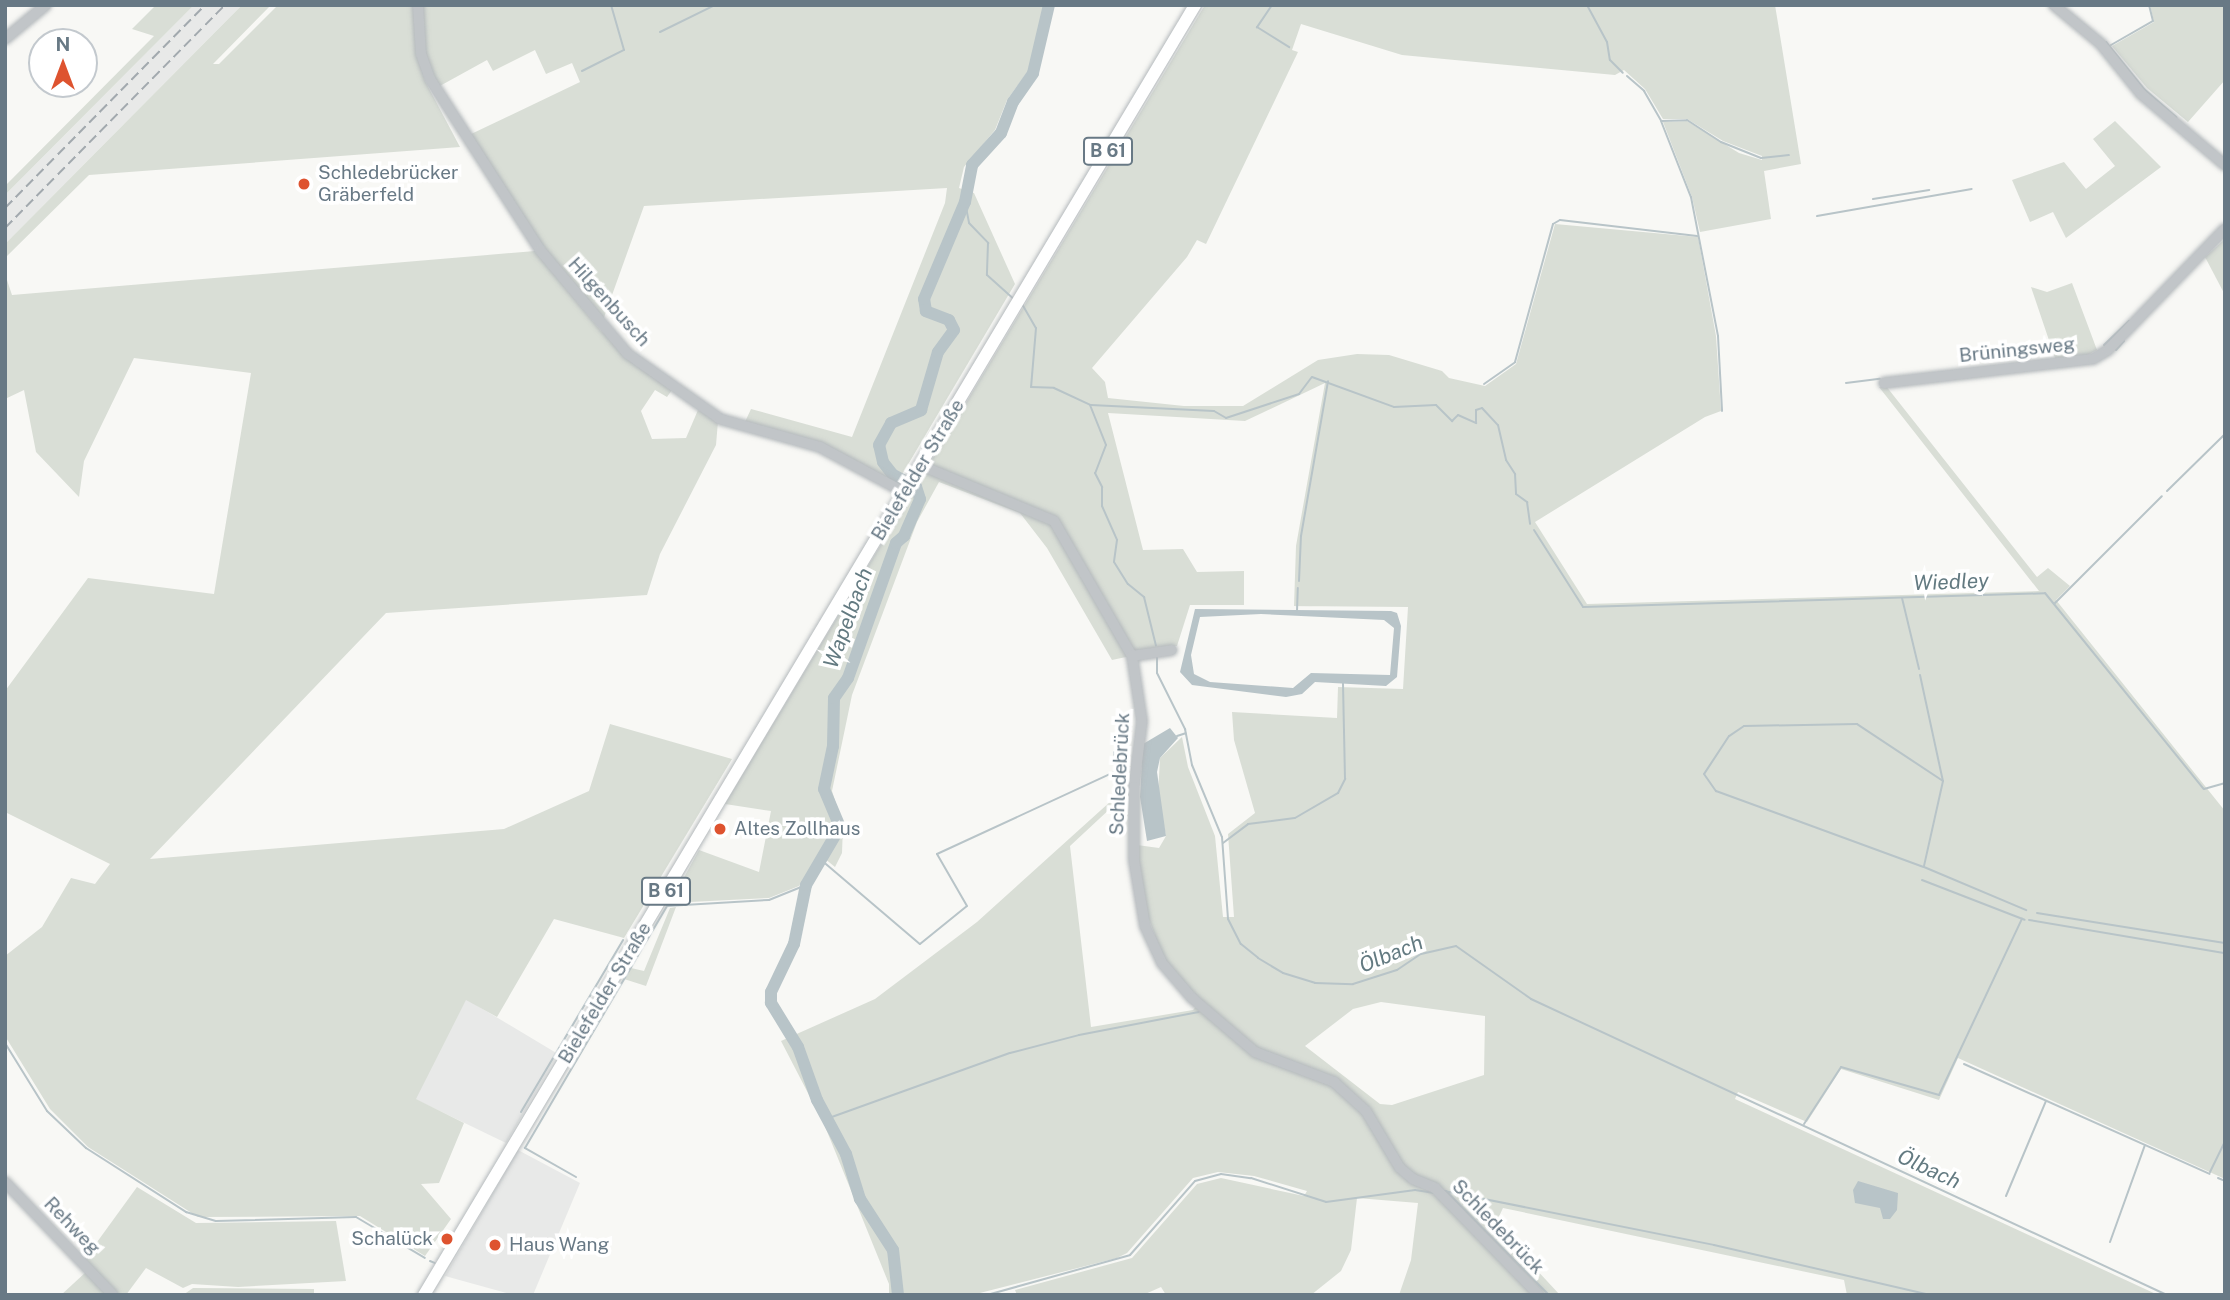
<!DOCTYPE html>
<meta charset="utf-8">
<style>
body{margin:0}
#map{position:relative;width:2230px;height:1300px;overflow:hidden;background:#f8f8f5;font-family:"Public Sans",sans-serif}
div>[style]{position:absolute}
.built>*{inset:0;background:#e8e9e8}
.green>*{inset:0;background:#d9ded6}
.water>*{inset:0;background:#b8c4c8}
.stream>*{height:2px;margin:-1px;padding:0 1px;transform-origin:1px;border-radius:1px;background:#b8c4c8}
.river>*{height:12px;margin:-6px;padding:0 6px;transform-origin:6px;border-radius:6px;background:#b8c4c8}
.roads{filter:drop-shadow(0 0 2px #b4b9bc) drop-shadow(0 0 2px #b4b9bc)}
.minor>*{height:10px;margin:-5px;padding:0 5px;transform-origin:5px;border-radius:5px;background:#c1c5c8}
.major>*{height:12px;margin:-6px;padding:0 6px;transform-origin:6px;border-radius:6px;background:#fff}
.rail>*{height:2px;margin-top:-1px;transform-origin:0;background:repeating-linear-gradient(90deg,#a2a9ae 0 10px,transparent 0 15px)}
.dots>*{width:19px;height:19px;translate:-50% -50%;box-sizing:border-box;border:4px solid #fff;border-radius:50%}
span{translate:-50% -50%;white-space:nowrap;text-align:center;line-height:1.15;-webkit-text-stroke:7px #fff;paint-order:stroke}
.shield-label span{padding:2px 5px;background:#fff;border:2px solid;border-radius:5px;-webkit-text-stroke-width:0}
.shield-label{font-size:18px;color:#687985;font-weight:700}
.poi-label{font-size:19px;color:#687985}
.left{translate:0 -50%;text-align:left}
.right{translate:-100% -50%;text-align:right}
.street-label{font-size:19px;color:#687985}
.water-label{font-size:21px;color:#637a81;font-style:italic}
.frame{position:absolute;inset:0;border:7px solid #687985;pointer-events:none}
.north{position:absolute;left:28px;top:28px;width:70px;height:70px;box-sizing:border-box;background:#fff;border:2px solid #c3c9ce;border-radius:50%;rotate:0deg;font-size:19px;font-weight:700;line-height:28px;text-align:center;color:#687985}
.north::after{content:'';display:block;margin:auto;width:24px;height:32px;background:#de532f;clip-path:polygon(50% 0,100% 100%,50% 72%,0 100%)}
</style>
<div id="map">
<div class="built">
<div style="clip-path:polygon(194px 5px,242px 5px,5px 244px,5px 195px)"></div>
<div style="clip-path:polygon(466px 999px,558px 1054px,506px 1143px,415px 1099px)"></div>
<div style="clip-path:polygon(518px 1150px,580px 1183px,533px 1295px,514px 1295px,445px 1276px)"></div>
</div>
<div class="green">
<div style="clip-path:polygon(156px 5px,194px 5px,5px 195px,5px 186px,154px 36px,132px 29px)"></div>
<div style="clip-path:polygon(242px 5px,271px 5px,213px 64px,219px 64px,278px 5px,415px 5px,418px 54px,425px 81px,460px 147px,89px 175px,5px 258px,5px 244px)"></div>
<div style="clip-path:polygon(421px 5px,1044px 5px,1028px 71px,1007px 100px,995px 130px,964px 167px,959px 188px,974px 193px,1015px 284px,897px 483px,821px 444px,744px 424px,751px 409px,852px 437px,945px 203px,947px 188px,644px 206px,602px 323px,541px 244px,469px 135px,580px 82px,572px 63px,546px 74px,535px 50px,493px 71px,487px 60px,438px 87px,424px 54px)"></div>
<div style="clip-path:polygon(evenodd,1205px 5px,1775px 5px,1801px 164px,1764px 171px,1771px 219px,1700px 232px,1692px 197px,1663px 122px,1687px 121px,1739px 153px,1762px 160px,1762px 156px,1723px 141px,1687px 119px,1663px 119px,1645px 89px,1624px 70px,1615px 75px,1402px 55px,1301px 24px,1292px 50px,1298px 52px,1206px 244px,1197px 240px,1187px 257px,1092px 368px,1105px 382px,1108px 398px,1184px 406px,1243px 406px,1318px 360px,1357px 354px,1389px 355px,1442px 371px,1449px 378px,1485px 386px,1516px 364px,1555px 224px,1698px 237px,1716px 336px,1721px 411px,1705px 417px,1535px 522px,1587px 604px,2039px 591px,1879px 387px,1886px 386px,2037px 577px,2048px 568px,2070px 586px,2056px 600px,2225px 811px,2225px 1179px,1958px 1058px,1939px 1100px,1841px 1069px,1807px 1122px,1738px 1092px,1735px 1099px,2158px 1295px,1847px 1295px,1844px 1280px,1503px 1208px,1495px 1225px,1560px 1295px,1399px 1295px,1411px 1260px,1418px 1203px,1357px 1198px,1351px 1250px,1341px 1271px,1311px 1295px,1166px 1295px,1161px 1287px,1143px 1295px,1017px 1295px,1015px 1290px,1132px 1258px,1197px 1184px,1221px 1178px,1304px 1196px,1307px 1191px,1254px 1176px,1218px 1172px,1193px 1178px,1127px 1253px,1117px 1258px,972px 1295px,889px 1295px,889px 1284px,824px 1124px,781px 1041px,875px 999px,977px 922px,1111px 801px,1113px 806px,1070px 846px,1091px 1027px,1193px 1010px,1201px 1001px,1164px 960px,1144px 906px,1137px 845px,1159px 848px,1166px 836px,1158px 796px,1160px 758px,1182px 737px,1188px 767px,1215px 836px,1223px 917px,1234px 917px,1228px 834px,1255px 813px,1234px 740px,1232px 712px,1337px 718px,1338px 687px,1403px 689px,1408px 607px,1294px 606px,1296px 546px,1325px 383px,1245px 421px,1108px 413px,1143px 550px,1183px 549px,1197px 572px,1244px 571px,1244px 605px,1190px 605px,1177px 646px,1112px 660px,1047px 548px,1020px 513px,939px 482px,917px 522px,852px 695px,832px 791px,843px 826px,842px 853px,835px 867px,819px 854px,799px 886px,769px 898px,670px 903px,699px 850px,759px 872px,771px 811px,725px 804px,1205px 5px,1381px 1002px,1485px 1016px,1484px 1075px,1392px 1105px,1380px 1104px,1305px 1046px,1353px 1009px,1381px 1002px)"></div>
<div style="clip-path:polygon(2150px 5px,2225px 5px,2225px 80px,2188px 122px,2147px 88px,2112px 46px,2154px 22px)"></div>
<div style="clip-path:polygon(2115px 121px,2161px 167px,2066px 238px,2053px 212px,2030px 222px,2012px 180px,2064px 162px,2086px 189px,2115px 166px,2093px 139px)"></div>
<div style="clip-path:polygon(2225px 239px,2225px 295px,2205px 257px)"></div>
<div style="clip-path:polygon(535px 251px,601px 331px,672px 390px,667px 397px,655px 390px,641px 411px,652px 439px,686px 438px,698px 410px,718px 421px,716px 445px,660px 554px,647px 595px,386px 613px,150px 859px,504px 829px,589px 791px,610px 724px,732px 759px,624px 938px,554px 919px,497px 1017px,466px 1000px,416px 1099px,464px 1123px,439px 1183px,421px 1184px,451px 1219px,425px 1256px,360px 1216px,198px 1217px,88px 1147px,50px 1109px,5px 1036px,5px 956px,42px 927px,71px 878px,95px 884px,110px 864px,5px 812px,5px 691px,88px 578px,214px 594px,251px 373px,134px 358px,84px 461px,79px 497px,36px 452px,24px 390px,5px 399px,5px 274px,12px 295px)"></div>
<div style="clip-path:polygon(2072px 283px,2097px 350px,2080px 359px,2056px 361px,2031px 287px,2047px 292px)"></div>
<div style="clip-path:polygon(676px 907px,646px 986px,624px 979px,631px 968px,644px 971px,670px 908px)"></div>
<div style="clip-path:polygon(137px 1187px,196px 1223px,336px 1221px,346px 1281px,238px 1287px,192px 1284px,183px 1288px,146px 1268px,126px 1295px,117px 1295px,84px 1260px)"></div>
<div style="clip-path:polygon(86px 1272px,108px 1295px,61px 1295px)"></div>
<div style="clip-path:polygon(193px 1288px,314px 1289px,314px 1295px,183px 1295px)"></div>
</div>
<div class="water">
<div style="clip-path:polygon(evenodd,1195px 609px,1391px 611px,1397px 613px,1401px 626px,1397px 677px,1386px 686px,1315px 682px,1302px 694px,1286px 697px,1192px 685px,1180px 672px,1195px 609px,1261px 614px,1384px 620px,1394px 628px,1390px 675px,1311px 673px,1293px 688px,1210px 682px,1194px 674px,1191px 655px,1200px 617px,1261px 614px)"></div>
<div style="clip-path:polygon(1170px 728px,1178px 738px,1160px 758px,1157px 772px,1166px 836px,1147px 841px,1140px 797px,1143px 744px)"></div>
<div style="clip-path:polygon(1858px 1181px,1898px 1193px,1897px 1210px,1890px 1219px,1883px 1219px,1880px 1208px,1855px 1203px,1853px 1190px)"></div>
</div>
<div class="stream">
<div style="left:1272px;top:5px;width:27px;rotate:124deg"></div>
<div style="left:1257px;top:27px;width:38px;rotate:32deg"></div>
<div style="left:1587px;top:5px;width:42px;rotate:61.6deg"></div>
<div style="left:1607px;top:42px;width:18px;rotate:81deg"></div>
<div style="left:1610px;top:60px;width:18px;rotate:45deg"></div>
<div style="left:660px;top:32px;width:61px;rotate:-26.1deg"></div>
<div style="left:2106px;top:42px;width:60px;rotate:51deg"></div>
<div style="left:2144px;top:89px;width:43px;rotate:41.2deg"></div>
<div style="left:2111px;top:45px;width:48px;rotate:-29.7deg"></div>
<div style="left:2153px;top:21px;width:16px;rotate:-104deg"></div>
<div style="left:582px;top:71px;width:47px;rotate:-26.6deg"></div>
<div style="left:624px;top:50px;width:47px;rotate:-106.1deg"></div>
<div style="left:1627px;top:76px;width:23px;rotate:41deg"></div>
<div style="left:1644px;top:91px;width:34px;rotate:60deg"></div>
<div style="left:1661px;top:121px;width:82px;rotate:68.5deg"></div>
<div style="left:1691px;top:197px;width:142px;rotate:79deg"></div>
<div style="left:1718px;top:336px;width:75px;rotate:86.9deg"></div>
<div style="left:1662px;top:121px;width:25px;rotate:-2deg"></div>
<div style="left:1687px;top:120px;width:40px;rotate:32.9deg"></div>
<div style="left:1721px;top:142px;width:43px;rotate:21.8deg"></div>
<div style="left:1761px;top:158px;width:28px;rotate:-6deg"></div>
<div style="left:1873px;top:199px;width:57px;rotate:-9.1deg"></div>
<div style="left:965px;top:202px;width:21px;rotate:79deg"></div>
<div style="left:969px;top:223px;width:28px;rotate:46deg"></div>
<div style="left:988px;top:243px;width:32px;rotate:92deg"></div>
<div style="left:987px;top:275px;width:36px;rotate:42deg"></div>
<div style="left:1817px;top:216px;width:157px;rotate:-9.9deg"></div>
<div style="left:1022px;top:304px;width:28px;rotate:60deg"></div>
<div style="left:1036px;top:328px;width:59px;rotate:94.8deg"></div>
<div style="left:1031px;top:387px;width:23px;rotate:2deg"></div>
<div style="left:1054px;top:388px;width:40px;rotate:25deg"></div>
<div style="left:1090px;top:405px;width:43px;rotate:68.2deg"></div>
<div style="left:1106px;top:445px;width:30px;rotate:111deg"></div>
<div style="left:1095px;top:473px;width:16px;rotate:63deg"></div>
<div style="left:1102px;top:487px;width:19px;rotate:90deg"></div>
<div style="left:1102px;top:506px;width:37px;rotate:66deg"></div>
<div style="left:1117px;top:540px;width:22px;rotate:98deg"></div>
<div style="left:1114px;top:562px;width:26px;rotate:58deg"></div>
<div style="left:1128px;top:584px;width:21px;rotate:39deg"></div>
<div style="left:1144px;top:597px;width:50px;rotate:76.2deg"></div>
<div style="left:2104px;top:345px;width:35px;rotate:-44deg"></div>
<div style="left:2116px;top:350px;width:12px;rotate:-48deg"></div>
<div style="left:1846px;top:383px;width:34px;rotate:-7deg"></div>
<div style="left:1484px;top:384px;width:38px;rotate:-35deg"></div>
<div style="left:1515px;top:362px;width:143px;rotate:-74.6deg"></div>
<div style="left:1553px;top:224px;width:8px;rotate:-30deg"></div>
<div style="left:1560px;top:220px;width:138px;rotate:6.7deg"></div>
<div style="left:1091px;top:405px;width:123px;rotate:2.8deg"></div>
<div style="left:1214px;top:411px;width:14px;rotate:30deg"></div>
<div style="left:1226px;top:418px;width:77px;rotate:-18.2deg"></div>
<div style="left:1299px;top:394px;width:21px;rotate:-53deg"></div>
<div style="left:1312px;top:377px;width:87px;rotate:20.1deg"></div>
<div style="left:1394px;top:407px;width:42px;rotate:-2.7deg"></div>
<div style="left:1436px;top:405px;width:23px;rotate:45deg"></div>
<div style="left:1452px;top:421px;width:8px;rotate:-45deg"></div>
<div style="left:1458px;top:415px;width:20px;rotate:24deg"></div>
<div style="left:1476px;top:423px;width:13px;rotate:-90deg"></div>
<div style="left:1476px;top:410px;width:6px;rotate:-18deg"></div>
<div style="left:1482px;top:408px;width:23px;rotate:47deg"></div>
<div style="left:1498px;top:425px;width:36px;rotate:77deg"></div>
<div style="left:1506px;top:460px;width:17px;rotate:57deg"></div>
<div style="left:1515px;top:474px;width:20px;rotate:87deg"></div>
<div style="left:1516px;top:494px;width:14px;rotate:36deg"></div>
<div style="left:1527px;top:502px;width:22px;rotate:82deg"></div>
<div style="left:2167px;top:491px;width:81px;rotate:-44.5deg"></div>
<div style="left:1534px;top:530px;width:91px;rotate:57.5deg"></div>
<div style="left:1583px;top:607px;width:462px;rotate:-1.7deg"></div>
<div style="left:2045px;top:593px;width:252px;rotate:51deg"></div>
<div style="left:2204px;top:789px;width:22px;rotate:-16deg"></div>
<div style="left:1299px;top:581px;width:45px;rotate:-87.5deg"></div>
<div style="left:1301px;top:536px;width:157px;rotate:-80.1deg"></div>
<div style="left:1902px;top:598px;width:73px;rotate:76.5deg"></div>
<div style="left:2055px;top:603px;width:151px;rotate:-45deg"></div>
<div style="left:1297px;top:611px;width:23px;rotate:-88deg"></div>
<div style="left:1157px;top:656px;width:17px;rotate:90deg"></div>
<div style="left:1157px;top:673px;width:63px;rotate:63.4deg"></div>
<div style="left:1185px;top:729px;width:37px;rotate:79deg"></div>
<div style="left:1192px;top:765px;width:78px;rotate:67.4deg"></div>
<div style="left:1222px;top:837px;width:82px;rotate:85.8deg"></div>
<div style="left:1228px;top:919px;width:28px;rotate:63deg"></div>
<div style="left:1241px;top:944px;width:22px;rotate:39deg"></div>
<div style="left:1258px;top:958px;width:29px;rotate:31deg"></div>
<div style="left:1283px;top:973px;width:34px;rotate:17deg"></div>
<div style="left:1315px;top:983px;width:38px;rotate:2deg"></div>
<div style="left:1353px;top:984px;width:46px;rotate:-17.7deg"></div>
<div style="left:1397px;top:970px;width:29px;rotate:-34deg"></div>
<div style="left:1421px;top:954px;width:36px;rotate:-13deg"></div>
<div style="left:1456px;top:946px;width:92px;rotate:35.2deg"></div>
<div style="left:1531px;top:999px;width:702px;rotate:24.96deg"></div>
<div style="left:1920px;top:675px;width:108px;rotate:77.8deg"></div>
<div style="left:1943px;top:781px;width:87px;rotate:102.6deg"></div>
<div style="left:1177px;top:736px;width:9px;rotate:-18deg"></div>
<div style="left:1943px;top:781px;width:103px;rotate:-146.5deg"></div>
<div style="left:1857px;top:724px;width:113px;rotate:179deg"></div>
<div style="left:1744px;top:726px;width:18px;rotate:146deg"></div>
<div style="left:1729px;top:736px;width:45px;rotate:123.3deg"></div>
<div style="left:1704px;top:774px;width:21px;rotate:55deg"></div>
<div style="left:1716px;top:791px;width:221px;rotate:20.1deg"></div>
<div style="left:1924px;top:867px;width:111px;rotate:22.9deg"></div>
<div style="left:1223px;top:843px;width:31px;rotate:-37deg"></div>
<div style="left:1248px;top:824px;width:47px;rotate:-7.3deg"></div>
<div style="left:1295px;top:818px;width:50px;rotate:-30.2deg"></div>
<div style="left:1338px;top:793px;width:16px;rotate:-63deg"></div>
<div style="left:1345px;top:779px;width:98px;rotate:-91.2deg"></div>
<div style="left:820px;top:859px;width:131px;rotate:40.4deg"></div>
<div style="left:920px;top:944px;width:60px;rotate:-39deg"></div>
<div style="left:967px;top:906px;width:60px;rotate:-120deg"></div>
<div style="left:937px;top:854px;width:198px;rotate:-24.8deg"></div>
<div style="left:1117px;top:771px;width:19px;rotate:-99deg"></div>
<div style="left:1922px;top:880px;width:110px;rotate:21.2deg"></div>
<div style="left:2037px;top:913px;width:190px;rotate:9.1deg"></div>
<div style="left:2029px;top:920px;width:199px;rotate:9.6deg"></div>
<div style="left:5px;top:1043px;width:80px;rotate:58.3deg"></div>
<div style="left:47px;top:1111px;width:54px;rotate:43.5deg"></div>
<div style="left:86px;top:1148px;width:119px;rotate:32.6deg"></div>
<div style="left:186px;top:1212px;width:31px;rotate:17deg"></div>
<div style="left:216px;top:1221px;width:140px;rotate:-1.6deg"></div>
<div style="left:356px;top:1217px;width:80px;rotate:30.7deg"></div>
<div style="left:1964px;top:1064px;width:269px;rotate:24.1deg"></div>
<div style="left:521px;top:1112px;width:200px;rotate:-59.3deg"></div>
<div style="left:829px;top:1118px;width:192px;rotate:-19.8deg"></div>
<div style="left:1010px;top:1053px;width:71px;rotate:-14.6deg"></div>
<div style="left:1079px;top:1035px;width:122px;rotate:-10.9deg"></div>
<div style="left:1804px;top:1124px;width:68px;rotate:-57deg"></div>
<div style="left:1841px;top:1067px;width:102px;rotate:15.9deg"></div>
<div style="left:1939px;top:1095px;width:195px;rotate:-64.8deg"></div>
<div style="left:2210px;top:1172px;width:34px;rotate:-64deg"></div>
<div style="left:576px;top:1177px;width:59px;rotate:-150.4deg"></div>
<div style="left:525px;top:1148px;width:281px;rotate:-59.6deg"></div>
<div style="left:667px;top:906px;width:102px;rotate:-3.4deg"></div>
<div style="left:769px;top:900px;width:40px;rotate:-22deg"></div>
<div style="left:2218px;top:1178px;width:8px;rotate:23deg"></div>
<div style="left:1444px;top:1191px;width:275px;rotate:11.3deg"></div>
<div style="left:1714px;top:1245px;width:223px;rotate:13deg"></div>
<div style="left:1446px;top:1191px;width:146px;rotate:45.3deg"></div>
<div style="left:2006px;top:1196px;width:103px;rotate:-67.2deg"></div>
<div style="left:2110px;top:1242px;width:103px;rotate:-70.2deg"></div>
<div style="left:430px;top:1261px;width:5px;rotate:22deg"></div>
<div style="left:987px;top:1295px;width:148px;rotate:-15.6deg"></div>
<div style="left:1130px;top:1255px;width:98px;rotate:-48.7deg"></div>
<div style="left:1195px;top:1181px;width:27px;rotate:-15deg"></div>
<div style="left:1221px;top:1174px;width:30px;rotate:8deg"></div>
<div style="left:1251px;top:1178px;width:79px;rotate:17.7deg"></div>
<div style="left:1326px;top:1202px;width:90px;rotate:-7.7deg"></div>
<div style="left:1415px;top:1190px;width:18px;rotate:9deg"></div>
</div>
<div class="river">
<div style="left:898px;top:1295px;width:45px;rotate:-96.3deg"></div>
<div style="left:893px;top:1250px;width:61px;rotate:-122.9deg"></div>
<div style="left:860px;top:1199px;width:47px;rotate:-107.3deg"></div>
<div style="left:846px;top:1154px;width:61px;rotate:-118.2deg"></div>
<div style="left:817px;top:1100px;width:56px;rotate:-109.7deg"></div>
<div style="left:798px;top:1047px;width:52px;rotate:-121.5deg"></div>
<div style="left:771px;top:1003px;width:11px;rotate:-90deg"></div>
<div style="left:771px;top:992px;width:53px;rotate:-64.4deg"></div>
<div style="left:794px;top:944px;width:60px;rotate:-78.5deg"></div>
<div style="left:806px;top:885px;width:67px;rotate:-59.6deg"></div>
<div style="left:840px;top:827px;width:41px;rotate:-112.8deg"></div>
<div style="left:824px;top:789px;width:44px;rotate:-78.2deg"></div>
<div style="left:833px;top:746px;width:48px;rotate:-88.8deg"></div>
<div style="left:834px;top:698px;width:24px;rotate:-55deg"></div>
<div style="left:848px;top:678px;width:143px;rotate:-70.4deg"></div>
<div style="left:896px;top:543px;width:11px;rotate:-41deg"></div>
<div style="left:904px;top:536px;width:40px;rotate:-66.6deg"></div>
<div style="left:920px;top:499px;width:13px;rotate:-108deg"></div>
<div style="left:916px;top:487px;width:26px;rotate:-152deg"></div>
<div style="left:893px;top:475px;width:16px;rotate:-128deg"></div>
<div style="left:883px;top:462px;width:17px;rotate:-103deg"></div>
<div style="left:879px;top:445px;width:25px;rotate:-61deg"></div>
<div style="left:891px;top:423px;width:33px;rotate:-23deg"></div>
<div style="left:921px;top:410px;width:60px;rotate:-73.7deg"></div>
<div style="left:938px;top:352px;width:27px;rotate:-54deg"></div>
<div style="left:954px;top:330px;width:11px;rotate:-117deg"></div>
<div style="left:949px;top:320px;width:25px;rotate:-159deg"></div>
<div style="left:926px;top:311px;width:12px;rotate:-99deg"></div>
<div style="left:924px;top:299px;width:105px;rotate:-67.1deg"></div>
<div style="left:965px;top:202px;width:38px;rotate:-79deg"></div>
<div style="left:972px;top:165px;width:43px;rotate:-47.8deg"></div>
<div style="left:1001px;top:133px;width:33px;rotate:-69deg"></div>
<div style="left:1013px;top:102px;width:35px;rotate:-55deg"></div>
<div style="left:1033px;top:73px;width:70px;rotate:-76.8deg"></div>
</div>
<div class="roads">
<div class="minor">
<div style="left:418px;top:5px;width:49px;rotate:86.5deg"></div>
<div style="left:421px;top:54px;width:27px;rotate:70deg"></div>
<div style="left:430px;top:79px;width:203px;rotate:57.2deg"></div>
<div style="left:540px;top:250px;width:136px;rotate:49.8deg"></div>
<div style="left:628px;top:354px;width:113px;rotate:35.2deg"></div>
<div style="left:720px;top:419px;width:104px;rotate:15.6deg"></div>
<div style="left:820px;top:447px;width:95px;rotate:28.2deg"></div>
<div style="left:2054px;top:5px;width:61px;rotate:39.7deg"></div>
<div style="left:2101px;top:44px;width:64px;rotate:51.3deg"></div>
<div style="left:2141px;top:94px;width:110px;rotate:40.2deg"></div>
<div style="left:5px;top:39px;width:53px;rotate:-39.7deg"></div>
<div style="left:1884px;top:383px;width:210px;rotate:-6.6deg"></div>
<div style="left:2093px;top:359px;width:17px;rotate:-31deg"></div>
<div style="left:2108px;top:350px;width:168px;rotate:-46deg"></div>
<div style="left:920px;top:465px;width:145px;rotate:22.7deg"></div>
<div style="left:1054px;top:521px;width:156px;rotate:60deg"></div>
<div style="left:1132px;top:656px;width:66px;rotate:81.3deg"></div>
<div style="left:1142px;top:721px;width:66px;rotate:96.9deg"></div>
<div style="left:1134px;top:787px;width:73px;rotate:90deg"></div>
<div style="left:1134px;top:860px;width:67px;rotate:80.5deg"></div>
<div style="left:1145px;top:926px;width:41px;rotate:65.3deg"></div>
<div style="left:1162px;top:963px;width:46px;rotate:49.4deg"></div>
<div style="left:1192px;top:998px;width:83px;rotate:40.6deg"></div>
<div style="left:1255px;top:1052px;width:85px;rotate:20.8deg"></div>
<div style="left:1334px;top:1082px;width:43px;rotate:42.2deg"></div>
<div style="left:1366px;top:1111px;width:66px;rotate:59.2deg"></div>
<div style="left:1400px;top:1168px;width:17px;rotate:40deg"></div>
<div style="left:1413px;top:1179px;width:24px;rotate:22deg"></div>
<div style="left:1435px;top:1188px;width:149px;rotate:45.8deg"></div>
<div style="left:1132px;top:656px;width:40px;rotate:-8.5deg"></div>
<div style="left:5px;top:1182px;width:156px;rotate:46.3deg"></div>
</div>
<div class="major">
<div style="left:424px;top:1295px;width:1503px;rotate:-59.13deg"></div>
</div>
</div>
<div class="rail">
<div style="left:5px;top:208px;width:285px;rotate:-45.4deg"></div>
<div style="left:5px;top:228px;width:313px;rotate:-45.4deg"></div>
</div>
<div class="dots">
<div style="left:304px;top:184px;background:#de532f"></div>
<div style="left:720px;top:829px;background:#de532f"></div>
<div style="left:447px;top:1239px;background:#de532f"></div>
<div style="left:495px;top:1245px;background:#de532f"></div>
</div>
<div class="shield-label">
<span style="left:1108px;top:151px">B 61</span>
<span style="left:666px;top:891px">B 61</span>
</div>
<div class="poi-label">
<span class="left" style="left:318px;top:184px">Schledebrücker<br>Gräberfeld</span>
<span class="left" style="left:734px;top:829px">Altes Zollhaus</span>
<span class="right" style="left:433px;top:1239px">Schalück</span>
<span class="left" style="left:509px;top:1245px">Haus Wang</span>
</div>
<div class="street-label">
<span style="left:609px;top:302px;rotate:48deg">Hilgenbusch</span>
<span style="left:2017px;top:350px;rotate:-6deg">Brüningsweg</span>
<span style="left:918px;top:470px;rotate:-59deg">Bielefelder Straße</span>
<span style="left:1120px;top:774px;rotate:-87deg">Schledebrück</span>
<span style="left:605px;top:993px;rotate:-59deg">Bielefelder Straße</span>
<span style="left:72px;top:1226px;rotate:46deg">Rehweg</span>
<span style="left:1498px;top:1227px;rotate:46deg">Schledebrück</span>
</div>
<div class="water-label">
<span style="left:1951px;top:582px;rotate:-2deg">Wiedley</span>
<span style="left:848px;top:618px;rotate:-70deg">Wapelbach</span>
<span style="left:1391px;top:954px;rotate:-22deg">Ölbach</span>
<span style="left:1929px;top:1169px;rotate:25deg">Ölbach</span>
</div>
<div class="frame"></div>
<div class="north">N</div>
</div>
